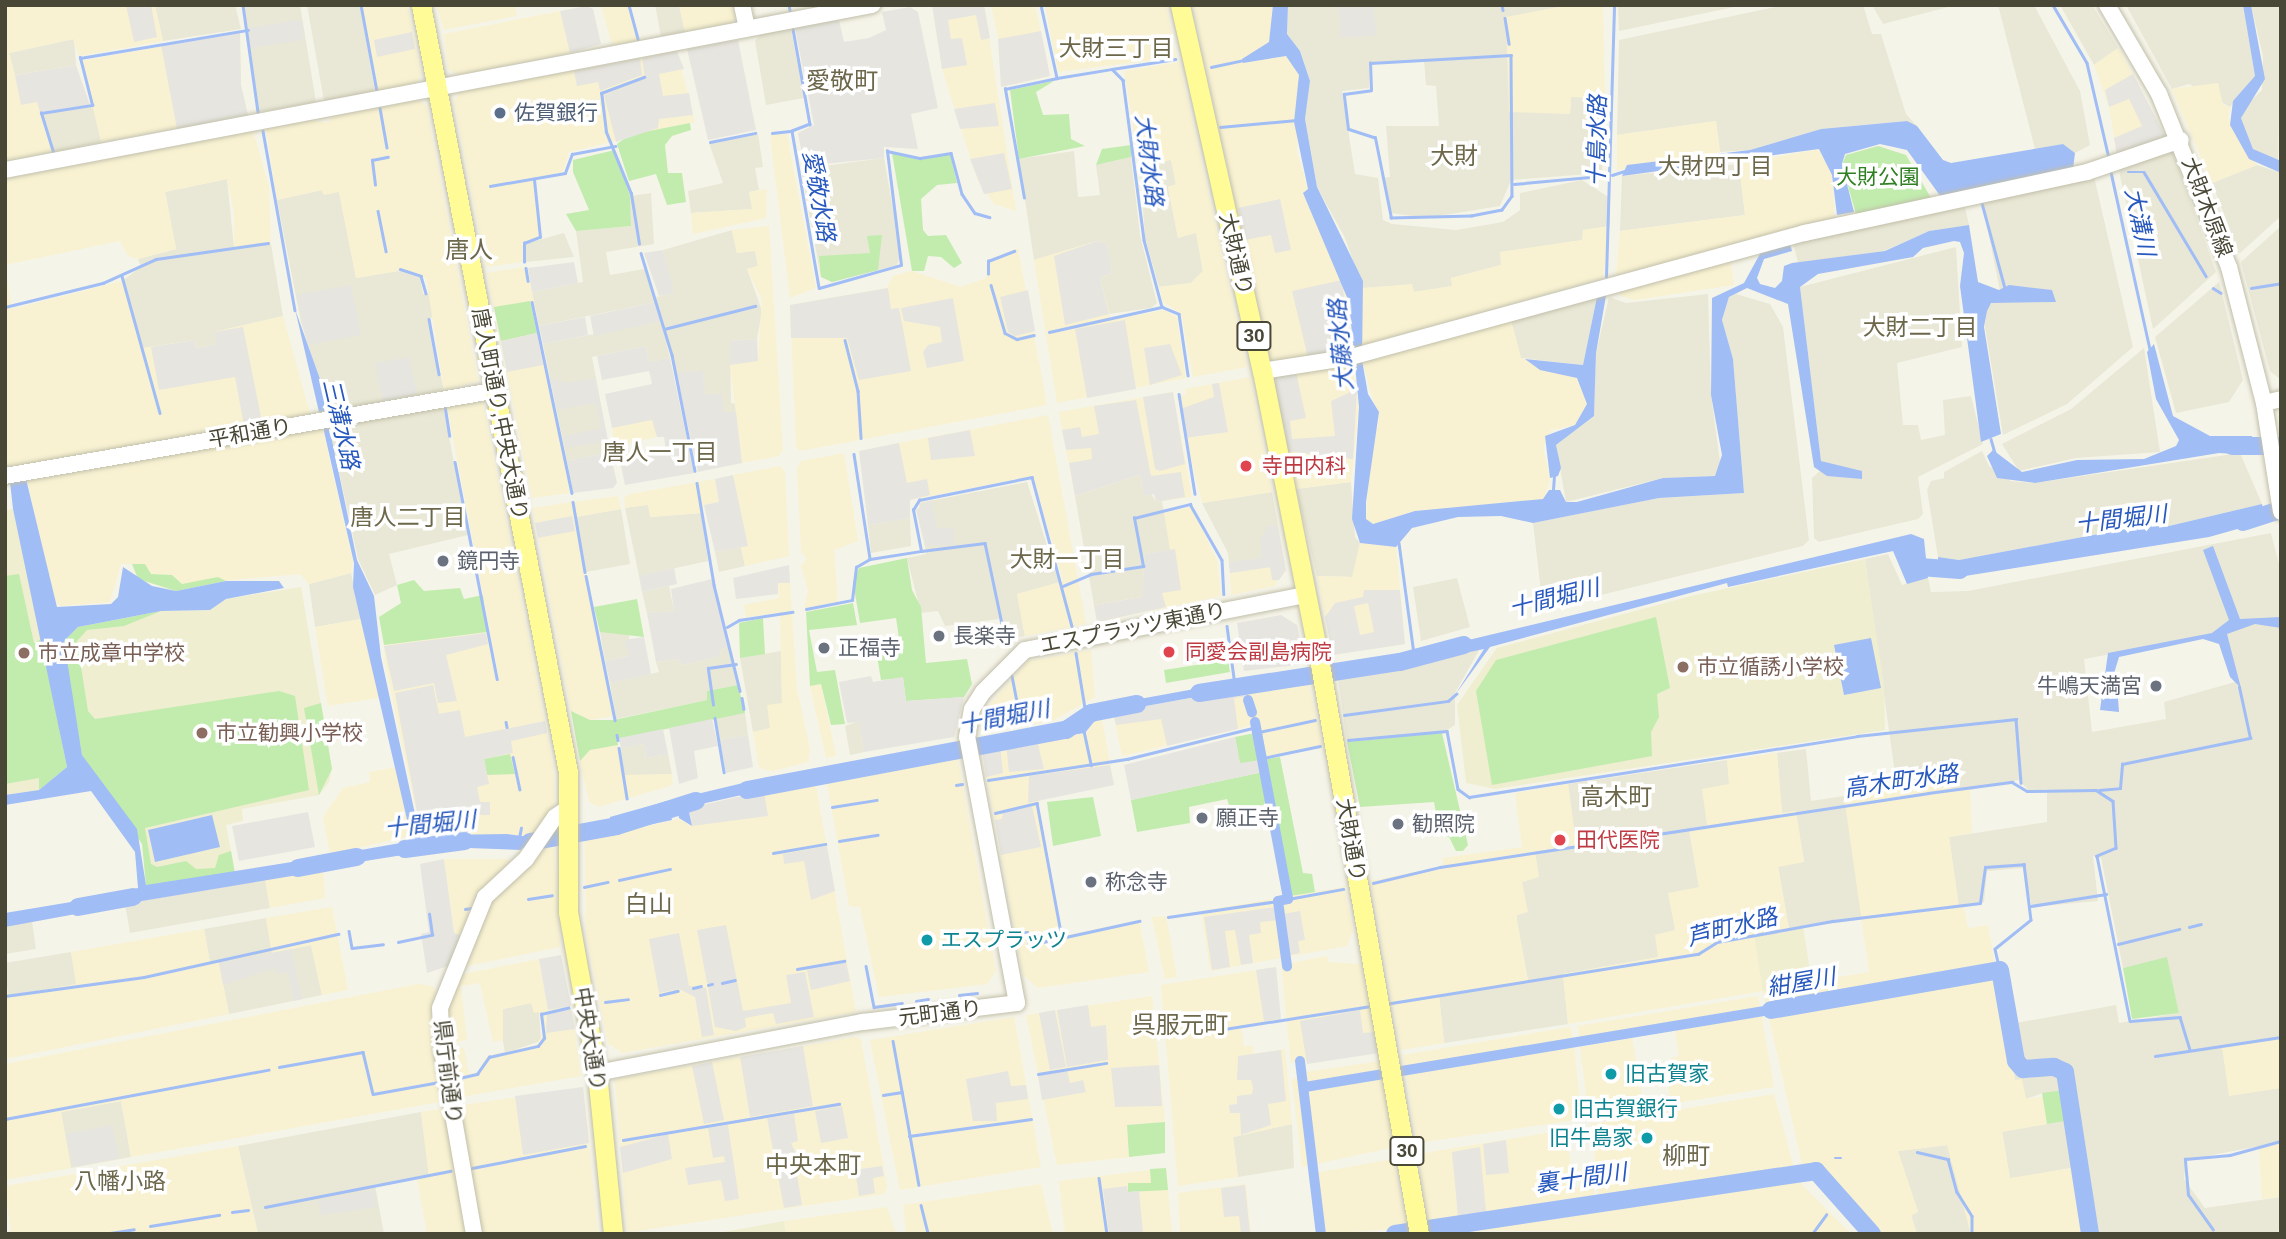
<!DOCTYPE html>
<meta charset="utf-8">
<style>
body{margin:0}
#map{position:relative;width:2286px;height:1239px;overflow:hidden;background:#f5f4e8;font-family:Helvetica,"Noto Sans JP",sans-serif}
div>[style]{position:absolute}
.residential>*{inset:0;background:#e9e8d6}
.commercial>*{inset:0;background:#f8f2d2}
.education>*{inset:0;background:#efeed1}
.green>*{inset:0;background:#c1ecae}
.parking>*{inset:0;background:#e6e5e0}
.water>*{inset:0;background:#a1bdf6}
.stream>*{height:2.5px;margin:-1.25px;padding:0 1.25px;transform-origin:1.25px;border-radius:1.25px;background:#a1bdf6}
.canal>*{height:10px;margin:-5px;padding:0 5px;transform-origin:5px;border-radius:5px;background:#a1bdf6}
.river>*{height:18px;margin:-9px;padding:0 9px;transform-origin:9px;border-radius:9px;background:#a1bdf6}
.roads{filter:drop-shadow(0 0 2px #c1bfaa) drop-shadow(0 0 2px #c1bfaa)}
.minor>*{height:16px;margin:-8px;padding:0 8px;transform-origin:8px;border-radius:8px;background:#fff}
.major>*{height:19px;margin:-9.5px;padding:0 9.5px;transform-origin:9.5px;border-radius:9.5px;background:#fffc97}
.dots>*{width:19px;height:19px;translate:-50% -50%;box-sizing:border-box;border:4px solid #fff;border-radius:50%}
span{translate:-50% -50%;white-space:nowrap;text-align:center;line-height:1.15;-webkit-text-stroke:7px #fff;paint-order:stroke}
.shield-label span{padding:2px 5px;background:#fff;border:2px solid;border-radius:5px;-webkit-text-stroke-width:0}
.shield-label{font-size:19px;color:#494736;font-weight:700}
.service-label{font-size:21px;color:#4e5e75}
.left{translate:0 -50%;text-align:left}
.park-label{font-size:21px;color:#308024}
.street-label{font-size:21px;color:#494736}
.health-label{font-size:21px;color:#be3a42}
.worship-label{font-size:21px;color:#5b616d}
.right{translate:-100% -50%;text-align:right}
.education-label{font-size:21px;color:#785e54}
.culture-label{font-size:21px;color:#0d838f}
.neighbourhood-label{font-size:23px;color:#6d684c}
.water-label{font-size:23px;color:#2758be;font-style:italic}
.quarter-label{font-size:24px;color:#6d684c}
.frame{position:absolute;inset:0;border:7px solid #494736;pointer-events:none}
</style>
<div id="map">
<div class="residential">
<div style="clip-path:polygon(155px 5px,235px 5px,241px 29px,163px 41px)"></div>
<div style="clip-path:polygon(244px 5px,300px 5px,316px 102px,259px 112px)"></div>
<div style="clip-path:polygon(307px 5px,360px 5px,375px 91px,324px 101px)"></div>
<div style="clip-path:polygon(655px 5px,679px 5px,685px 32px,661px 36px)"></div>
<div style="clip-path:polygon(1288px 5px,1569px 5px,1506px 18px,1570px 114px,1571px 97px,1605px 98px,1602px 173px,1511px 180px,1500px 206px,1426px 218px,1391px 213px,1382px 178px,1390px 177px,1386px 126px,1439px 126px,1436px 86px,1426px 85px,1424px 60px,1370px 63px,1369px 88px,1342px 91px,1355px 174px,1378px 178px,1383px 220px,1392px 224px,1456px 230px,1503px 222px,1520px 210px,1520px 193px,1582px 180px,1610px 198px,1610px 226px,1583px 230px,1583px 240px,1501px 252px,1501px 265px,1451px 278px,1453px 286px,1414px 292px,1411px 285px,1363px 288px,1345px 238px,1317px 187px,1305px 119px,1310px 81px,1300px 51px,1287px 34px)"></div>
<div style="clip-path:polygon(1618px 5px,1744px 5px,1619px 31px)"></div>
<div style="clip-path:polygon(1785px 5px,1863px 5px,1872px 34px,1881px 34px,1906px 114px,1917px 126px,1906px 121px,1821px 129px,1750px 150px,1720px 152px,1716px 121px,1617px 135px,1619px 40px)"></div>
<div style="clip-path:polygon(1872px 5px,1956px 5px,1883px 24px)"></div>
<div style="clip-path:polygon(1998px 5px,2034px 5px,2080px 91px,2090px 145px,2075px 153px,2063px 144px,2035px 149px)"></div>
<div style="clip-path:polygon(2060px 5px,2092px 5px,2118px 48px,2094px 65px)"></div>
<div style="clip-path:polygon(2126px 5px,2243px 5px,2255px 76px,2247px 90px,2230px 107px,2189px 84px,2172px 89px)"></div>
<div style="clip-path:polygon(2251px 5px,2281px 5px,2278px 162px,2253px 149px,2241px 118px,2242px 110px,2262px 90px,2263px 56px)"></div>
<div style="clip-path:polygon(791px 29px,804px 98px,766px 105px,755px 41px,761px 34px)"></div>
<div style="clip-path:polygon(74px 39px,76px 65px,15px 75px,9px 53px)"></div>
<div style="clip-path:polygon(94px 106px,101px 142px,54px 152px,42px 114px)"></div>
<div style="clip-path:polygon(758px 134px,763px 167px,755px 168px,759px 190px,749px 192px,753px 209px,691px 213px,688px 191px,723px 183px,709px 143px)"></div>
<div style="clip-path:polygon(2172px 150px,2216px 272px,2153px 329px,2118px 166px)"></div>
<div style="clip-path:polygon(1074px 151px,1078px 197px,1100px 195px,1096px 165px,1131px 157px,1140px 235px,1157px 303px,1151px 308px,1109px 314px,1100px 278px,1112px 273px,1106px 244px,1097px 241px,1034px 260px,1019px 159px)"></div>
<div style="clip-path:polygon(884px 158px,901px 254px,897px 265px,832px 282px,821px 277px,801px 169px)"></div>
<div style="clip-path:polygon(1171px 159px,1176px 185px,1168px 187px,1178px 238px,1196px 232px,1203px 271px,1191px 283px,1159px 287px,1145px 237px,1140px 167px)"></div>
<div style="clip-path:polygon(1739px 164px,1745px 215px,1620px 231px,1622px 176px)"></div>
<div style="clip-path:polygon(2257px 165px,2281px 173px,2281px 216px,2239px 254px,2212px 183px)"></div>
<div style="clip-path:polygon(2094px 176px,2133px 347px,2067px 404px,2003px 435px,1985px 327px,1987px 302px,2001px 296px,1982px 201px)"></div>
<div style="clip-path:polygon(227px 179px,234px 248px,271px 244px,283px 316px,215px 332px,216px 344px,196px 348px,195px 340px,143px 348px,122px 281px,141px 267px,138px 259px,176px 249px,165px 192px)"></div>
<div style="clip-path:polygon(322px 190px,339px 192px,356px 278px,398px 271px,420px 277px,423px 294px,429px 294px,434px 317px,428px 319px,444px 390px,329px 411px,301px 322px,277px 200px)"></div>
<div style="clip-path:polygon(651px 193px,654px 244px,606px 252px,610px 275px,644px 269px,656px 302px,539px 326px,532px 292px,583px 282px,576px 231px,631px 226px,630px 196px)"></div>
<div style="clip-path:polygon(1965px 207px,1969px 225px,1929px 231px,1884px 251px,1798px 263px,1793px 242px)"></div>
<div style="clip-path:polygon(2281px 226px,2281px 380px,2270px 371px,2241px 262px)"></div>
<div style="clip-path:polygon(732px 230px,737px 253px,755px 250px,758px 266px,747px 269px,762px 311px,757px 339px,730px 341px,731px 403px,738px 404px,736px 412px,706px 415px,703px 372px,676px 372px,656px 297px,673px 293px,663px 250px)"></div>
<div style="clip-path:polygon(564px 233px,574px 257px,525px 262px,524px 244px)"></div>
<div style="clip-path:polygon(1956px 247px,1962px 347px,1897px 363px,1903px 425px,1918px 425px,1921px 440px,1945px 435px,1943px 400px,1971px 396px,1983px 444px,1918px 477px,1923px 514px,1918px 519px,1819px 542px,1814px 538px,1812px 478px,1820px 471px,1862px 479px,1862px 472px,1821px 461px,1800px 287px)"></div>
<div style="clip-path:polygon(2219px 282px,2243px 380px,2229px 402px,2176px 413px,2155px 337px)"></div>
<div style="clip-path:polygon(1598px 292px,1583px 365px,1521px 358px,1510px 317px)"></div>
<div style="clip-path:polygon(1708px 294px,1711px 395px,1721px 469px,1715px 476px,1663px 478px,1566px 502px,1556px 445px,1594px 416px,1596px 353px,1609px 297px,1626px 303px)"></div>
<div style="clip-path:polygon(1736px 294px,1770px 304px,1783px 327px,1809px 540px,1803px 546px,1543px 609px,1533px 523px,1659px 498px,1744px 493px,1733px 359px,1722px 321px,1729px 297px)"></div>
<div style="clip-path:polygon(661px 321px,670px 358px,648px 362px,646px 346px,592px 357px,610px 452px,567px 461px,543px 344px)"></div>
<div style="clip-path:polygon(2144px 348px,2160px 452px,2076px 458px,2019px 471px,2002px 444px,2071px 409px)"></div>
<div style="clip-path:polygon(443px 406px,468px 535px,389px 554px,397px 585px,375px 595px,358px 559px,329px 426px)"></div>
<div style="clip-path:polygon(1982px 451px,1989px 466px,2011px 481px,2035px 483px,2240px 453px,2262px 504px,2169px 526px,2136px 527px,1959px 560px,1938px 557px,1927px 490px,1931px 481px,1944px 478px,1944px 472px)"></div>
<div style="clip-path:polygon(1140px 475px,1156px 502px,1162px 501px,1171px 550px,1147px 578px,1142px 597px,1094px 605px,1075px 496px)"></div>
<div style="clip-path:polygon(1027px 482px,1059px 583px,1017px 594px,1025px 636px,1004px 640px,999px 619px,945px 626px,938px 611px,921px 613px,907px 558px,926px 554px,919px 503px)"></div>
<div style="clip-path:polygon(1351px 482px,1355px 537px,1360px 543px,1353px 577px,1317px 576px,1296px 489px)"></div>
<div style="clip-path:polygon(1272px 492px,1285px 565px,1230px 573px,1228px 553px,1202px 503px)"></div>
<div style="clip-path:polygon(648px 504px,651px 517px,701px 513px,708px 561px,639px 576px,625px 508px)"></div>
<div style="clip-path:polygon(621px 509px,630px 564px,586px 572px,576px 517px)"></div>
<div style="clip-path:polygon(910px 518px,911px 546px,871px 553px,868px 525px)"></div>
<div style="clip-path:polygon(evenodd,2271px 533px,2281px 572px,2281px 1038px,2222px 1046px,2230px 1095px,2281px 1088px,2281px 1142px,2186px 1160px,2184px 1179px,2205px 1208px,2281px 1197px,2281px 1224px,2277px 1234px,2093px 1234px,2081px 1166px,2010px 1179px,2002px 1131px,2066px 1121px,2066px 1106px,2043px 1093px,2026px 1099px,2015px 1080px,2005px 1025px,2116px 1005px,2119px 1023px,2179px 1013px,2167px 958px,2123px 968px,2101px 858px,2093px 856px,2098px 901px,2032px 907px,2023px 868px,1987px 871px,1984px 902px,1959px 908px,1949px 837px,2047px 822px,2047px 789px,2029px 791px,2019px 780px,1970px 790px,1897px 788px,1865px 559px,1888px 554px,1902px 585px,1928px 578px,1931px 592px,1968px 591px,2271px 533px,2220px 634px,2235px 682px,2164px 702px,2166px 719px,2092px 732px,2084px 659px,2220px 634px)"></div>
<div style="clip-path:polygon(741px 547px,745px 566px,719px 572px,715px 552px)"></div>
<div style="clip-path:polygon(351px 573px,361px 619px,315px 627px,309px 584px)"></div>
<div style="clip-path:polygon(1457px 578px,1470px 627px,1421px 641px,1413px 587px)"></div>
<div style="clip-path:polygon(669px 586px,674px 611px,647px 613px,642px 592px)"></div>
<div style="clip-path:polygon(613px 630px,629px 634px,629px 656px,605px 661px,600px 632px)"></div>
<div style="clip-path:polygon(1482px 645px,1455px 693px,1455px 725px,1442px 733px,1347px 742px,1338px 679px,1407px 667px)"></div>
<div style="clip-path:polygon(728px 647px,738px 685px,707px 691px,707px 700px,616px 719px,610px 683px,659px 672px,656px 662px,678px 659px,682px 665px,721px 656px,720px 650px)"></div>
<div style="clip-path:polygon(781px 651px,782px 703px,770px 728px,753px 732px,740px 658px)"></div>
<div style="clip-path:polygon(745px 713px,748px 735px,720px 740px,716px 718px)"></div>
<div style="clip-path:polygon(859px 721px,864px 752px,850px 755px,845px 726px)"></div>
<div style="clip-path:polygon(644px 744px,646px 758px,668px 754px,672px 774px,623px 776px,621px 748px)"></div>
<div style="clip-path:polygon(1806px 749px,1811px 801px,1844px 796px,1866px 919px,1789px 929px,1778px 866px,1804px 861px,1795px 811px,1782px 814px,1777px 753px)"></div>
<div style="clip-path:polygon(1727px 760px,1730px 784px,1707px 826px,1689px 829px,1699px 887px,1659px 957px,1563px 974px,1568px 1024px,1444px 1043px,1439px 995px,1528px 981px,1517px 921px,1516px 915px,1527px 912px,1521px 882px,1535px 851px,1576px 845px,1568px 784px)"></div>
<div style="clip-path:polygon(265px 879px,270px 908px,130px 933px,125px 904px)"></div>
<div style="clip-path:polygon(266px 918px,272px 953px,311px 945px,322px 995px,229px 1014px,219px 964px,210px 963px,204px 929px)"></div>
<div style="clip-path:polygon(32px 921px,36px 949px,5px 954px,5px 925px)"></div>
<div style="clip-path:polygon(71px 952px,77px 984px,8px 996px,5px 963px)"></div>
<div style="clip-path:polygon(531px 1003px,539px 1012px,541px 1041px,505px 1053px,499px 1020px,503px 1009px)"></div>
<div style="clip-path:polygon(121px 1101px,131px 1157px,71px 1168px,61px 1112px)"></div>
<div style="clip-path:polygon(421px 1112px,429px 1176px,375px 1185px,384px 1234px,258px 1234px,238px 1146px)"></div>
<div style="clip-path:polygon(1292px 1124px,1294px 1168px,1238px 1177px,1233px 1137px)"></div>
<div style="clip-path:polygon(1948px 1145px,1971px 1234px,1917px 1234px,1911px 1215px,1918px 1212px,1897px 1151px)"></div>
</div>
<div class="commercial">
<div style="clip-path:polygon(5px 5px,155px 5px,163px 41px,79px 56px,73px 39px,9px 53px,15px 75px,76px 65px,90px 105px,40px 112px,52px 152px,5px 161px)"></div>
<div style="clip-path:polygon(362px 5px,407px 5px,421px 73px,417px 83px,378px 91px)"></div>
<div style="clip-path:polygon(436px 5px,515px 5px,517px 16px,444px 30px)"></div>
<div style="clip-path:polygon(601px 5px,628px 5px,637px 41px,612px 45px)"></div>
<div style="clip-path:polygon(679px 5px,731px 5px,735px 17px,732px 23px,685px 32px)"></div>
<div style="clip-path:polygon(932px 5px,984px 5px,1016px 211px,994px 204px,977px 179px,942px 69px)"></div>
<div style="clip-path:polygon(991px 5px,1035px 5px,1050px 76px,1001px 87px,1003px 62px)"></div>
<div style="clip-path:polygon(1045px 5px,1166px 5px,1176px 57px,1058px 72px)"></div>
<div style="clip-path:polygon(1193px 5px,1273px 5px,1269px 42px,1244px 63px,1286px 56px,1299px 75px,1297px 152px,1308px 189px,1303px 194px,1345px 287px,1349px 349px,1275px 362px,1268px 356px)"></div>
<div style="clip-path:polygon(1569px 5px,1603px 5px,1605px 98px,1571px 97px,1570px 114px,1509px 112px,1506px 17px)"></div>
<div style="clip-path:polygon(560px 11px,570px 53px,458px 75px,448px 69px,444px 34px)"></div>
<div style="clip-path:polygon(240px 32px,241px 85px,248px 115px,101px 142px,82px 61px)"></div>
<div style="clip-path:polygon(2118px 48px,2166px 138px,2117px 155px,2109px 107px,2094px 65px)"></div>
<div style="clip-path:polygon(677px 51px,695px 122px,569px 152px,563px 172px,533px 178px,539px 237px,523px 242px,523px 262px,486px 267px,454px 101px,460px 92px)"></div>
<div style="clip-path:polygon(1179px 62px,1247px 367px,1193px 377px,1181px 313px,1163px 302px,1159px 287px,1191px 283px,1203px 271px,1196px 233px,1178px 238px,1168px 187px,1176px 184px,1171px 160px,1140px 167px,1124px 71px)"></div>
<div style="clip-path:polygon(2218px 83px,2223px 105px,2230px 107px,2228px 117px,2257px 165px,2212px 183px,2172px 89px)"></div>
<div style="clip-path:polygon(417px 100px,426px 105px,478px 381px,444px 390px,426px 278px,398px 271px,356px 278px,339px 192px,324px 195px,321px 190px,277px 200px,266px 129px,312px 120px,327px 123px,332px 117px)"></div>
<div style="clip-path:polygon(1716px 121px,1720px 152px,1617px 170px,1617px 135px)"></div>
<div style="clip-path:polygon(253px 131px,269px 187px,271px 244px,234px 249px,234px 212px,227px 179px,165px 192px,176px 249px,138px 259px,128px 256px,120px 241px,5px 265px,5px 179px)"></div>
<div style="clip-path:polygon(787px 134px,816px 288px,790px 298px,770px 135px)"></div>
<div style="clip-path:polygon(1819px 149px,1832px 175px,1835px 223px,1616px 275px,1620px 231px,1745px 215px,1739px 164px)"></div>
<div style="clip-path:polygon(767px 189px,766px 218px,693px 234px,691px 213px,752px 209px,749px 192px)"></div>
<div style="clip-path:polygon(769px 226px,783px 450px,779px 456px,742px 463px,730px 365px,758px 360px,762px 300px,747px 269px,758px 266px,755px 251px,737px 253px,732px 230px)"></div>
<div style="clip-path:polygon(1610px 226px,1603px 278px,1361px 346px,1363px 288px,1412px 284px,1414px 292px,1452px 286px,1451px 278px,1501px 265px,1500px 252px,1582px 240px,1583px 230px)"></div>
<div style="clip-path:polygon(1097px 241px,1107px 244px,1112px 273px,1100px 278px,1111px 320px,1165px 310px,1177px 318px,1186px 378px,1057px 403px,1034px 260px)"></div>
<div style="clip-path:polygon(1018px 248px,1047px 405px,800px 451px,796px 447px,790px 305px,887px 288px,893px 276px,912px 271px,961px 287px,986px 278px,987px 261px)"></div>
<div style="clip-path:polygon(1730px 258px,1734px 285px,1635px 300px,1620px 296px,1617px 285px)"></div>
<div style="clip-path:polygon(5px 266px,12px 309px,122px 281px,143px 348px,195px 340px,196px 348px,216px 344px,214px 332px,283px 316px,310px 414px,5px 468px)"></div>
<div style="clip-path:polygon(525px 267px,530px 282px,570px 493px,532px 498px,487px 273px)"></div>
<div style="clip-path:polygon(1510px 317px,1521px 358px,1577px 378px,1587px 404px,1575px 425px,1551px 430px,1543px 448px,1550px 478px,1544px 499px,1415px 511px,1373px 524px,1366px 519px,1369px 462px,1379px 421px,1362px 360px)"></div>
<div style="clip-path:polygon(1351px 364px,1359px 407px,1351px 482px,1296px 489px,1272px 382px,1277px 374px)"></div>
<div style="clip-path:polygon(1250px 377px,1272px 492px,1202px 503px,1177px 397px,1186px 394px,1185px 389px)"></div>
<div style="clip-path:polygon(1173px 392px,1192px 497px,1156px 502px,1154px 494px,1144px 496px,1140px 475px,1075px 496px,1059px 412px)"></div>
<div style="clip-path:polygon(483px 402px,553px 766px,555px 803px,533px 836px,421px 834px,385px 663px,384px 645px,487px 632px,499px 679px,447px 406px)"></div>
<div style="clip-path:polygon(1048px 415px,1086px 624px,1025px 636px,1017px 594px,1063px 581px,1033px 476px,910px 500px,899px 443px)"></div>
<div style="clip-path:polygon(653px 419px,657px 437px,615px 446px,612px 428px)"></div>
<div style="clip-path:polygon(322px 427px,353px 561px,351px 573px,309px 584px,300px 574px,182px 584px,172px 575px,151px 574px,145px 564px,121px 564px,110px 602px,59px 606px,51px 593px,27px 479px)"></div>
<div style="clip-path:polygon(844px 453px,858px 541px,834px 550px,838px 602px,804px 608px,808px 591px,801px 566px,807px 559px,801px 551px,797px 468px,801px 461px)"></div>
<div style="clip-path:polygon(780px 466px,785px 472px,789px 556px,745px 566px,741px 547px,747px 546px,733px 475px)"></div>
<div style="clip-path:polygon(715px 479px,719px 502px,704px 505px,701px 513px,650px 517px,648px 505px,625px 508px,624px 498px,630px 494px)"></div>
<div style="clip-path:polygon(618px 496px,621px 509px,576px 517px,574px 502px)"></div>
<div style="clip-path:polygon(571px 502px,613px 716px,590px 720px,571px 711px,533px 508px)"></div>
<div style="clip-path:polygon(1191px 507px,1217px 560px,1221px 596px,1097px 622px,1094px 605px,1142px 597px,1145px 554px,1170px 550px,1164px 513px)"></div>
<div style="clip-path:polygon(1360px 543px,1396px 547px,1405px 644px,1333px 655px,1317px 576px,1352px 577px)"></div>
<div style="clip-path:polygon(1285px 565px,1275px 586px,1231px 595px,1230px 573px)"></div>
<div style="clip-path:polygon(778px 583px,790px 583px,797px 689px,810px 750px,808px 762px,773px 771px,759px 768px,753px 732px,770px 728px,767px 705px,782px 703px,780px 613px,746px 617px,744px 605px,779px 598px)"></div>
<div style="clip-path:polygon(361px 619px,379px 698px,328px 706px,315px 627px)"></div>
<div style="clip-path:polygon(1091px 650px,1095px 697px,1052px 721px,980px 731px,986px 709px,1028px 661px)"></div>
<div style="clip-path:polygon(1308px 681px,1323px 747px,1267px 759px,1260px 726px,1253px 725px,1122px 756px,1113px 712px)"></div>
<div style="clip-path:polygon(821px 684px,836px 756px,826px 758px,810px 686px)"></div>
<div style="clip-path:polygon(1102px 719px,1114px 785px,1038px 800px,1044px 848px,1063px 936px,1139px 920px,1149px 972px,1038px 988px,1023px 975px,982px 749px,1087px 733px,1092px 721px)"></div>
<div style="clip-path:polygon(618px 745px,623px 775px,672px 774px,673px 785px,598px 807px,589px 802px,580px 761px,590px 750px)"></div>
<div style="clip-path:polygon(1777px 753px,1782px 813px,1796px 811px,1804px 862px,1778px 867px,1789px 929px,1754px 935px,1764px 990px,1869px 972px,1844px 796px,1920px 785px,1970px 790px,1972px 833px,1949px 837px,1959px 907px,1964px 907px,1968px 928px,1988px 925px,2015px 1080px,2022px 1079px,2026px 1099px,2043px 1097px,2047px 1124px,2002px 1132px,2010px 1178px,2073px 1168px,2086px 1234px,1971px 1234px,1947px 1145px,1898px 1151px,1918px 1211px,1911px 1216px,1917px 1234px,1876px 1234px,1818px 1166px,1803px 1169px,1763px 991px,1568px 1024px,1563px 974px,1658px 957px,1655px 935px,1675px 930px,1668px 893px,1699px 887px,1689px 829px,1707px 825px,1702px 789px,1729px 784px,1727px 760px)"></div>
<div style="clip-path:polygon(957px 755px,996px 971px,987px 984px,879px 997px,860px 907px,849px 906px,826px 777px)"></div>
<div style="clip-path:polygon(397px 767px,410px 836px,330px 854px,323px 817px,343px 788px,370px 782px,369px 772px)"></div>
<div style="clip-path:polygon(815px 780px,856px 1012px,622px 1053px,608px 1043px,586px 933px,585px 840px,679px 819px,692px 826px,689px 808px)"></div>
<div style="clip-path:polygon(1568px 784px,1576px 845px,1535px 851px,1539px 877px,1522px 882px,1528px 912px,1517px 915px,1517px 921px,1528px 981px,1439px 995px,1444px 1043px,1401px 1050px,1371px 881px,1443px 866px,1443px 858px,1522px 847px,1515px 793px)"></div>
<div style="clip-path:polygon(554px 847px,560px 947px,462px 967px,486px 907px,540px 850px)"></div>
<div style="clip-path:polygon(444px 859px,506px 859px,514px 864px,463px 936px,454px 933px)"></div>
<div style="clip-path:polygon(323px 869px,325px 898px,270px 908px,265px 879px)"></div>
<div style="clip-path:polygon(1344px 887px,1353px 930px,1347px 946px,1210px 971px,1201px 911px)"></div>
<div style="clip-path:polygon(332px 907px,348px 990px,322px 995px,311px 945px,272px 953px,266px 918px)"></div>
<div style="clip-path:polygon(1166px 916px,1177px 977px,1165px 979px,1152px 917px)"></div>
<div style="clip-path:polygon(204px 929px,210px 963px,219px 963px,229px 1014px,5px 1059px,5px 979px,9px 996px,76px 984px,71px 952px)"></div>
<div style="clip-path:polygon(1327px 956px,1329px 962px,1360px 964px,1379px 1053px,1291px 1063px,1281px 965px)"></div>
<div style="clip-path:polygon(539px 959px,548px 1010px,571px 1006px,581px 1076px,456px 1098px,448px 1050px,464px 1048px,469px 1074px,478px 1072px,487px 1056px,536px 1045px,543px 1034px,539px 1012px,534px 1013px,531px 1003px,503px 1009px,503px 1040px,493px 1042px,480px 983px,461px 986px,467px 1040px,447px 1043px,446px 1009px,459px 975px)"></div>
<div style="clip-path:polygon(1276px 967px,1280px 1021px,1241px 1028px,1244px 1046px,1253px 1046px,1253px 1054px,1285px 1049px,1292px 1124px,1233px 1137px,1238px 1177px,1178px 1186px,1161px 985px)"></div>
<div style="clip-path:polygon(418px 984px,433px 986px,436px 993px,432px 1028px,445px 1101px,131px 1157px,121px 1101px,61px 1112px,71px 1168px,5px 1180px,5px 1064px)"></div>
<div style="clip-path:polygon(1152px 996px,1165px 1122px,1127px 1125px,1129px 1157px,1057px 1165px,1026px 1015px)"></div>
<div style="clip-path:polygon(1758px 996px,1760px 1009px,1708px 1022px,1580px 1041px,1578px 1026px)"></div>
<div style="clip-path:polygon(1761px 1014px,1774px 1087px,1671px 1104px,1665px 1070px,1671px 1058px,1679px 1056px,1675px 1031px)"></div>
<div style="clip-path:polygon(1014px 1017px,1041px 1167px,900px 1190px,870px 1040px)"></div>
<div style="clip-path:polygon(1571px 1027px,1573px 1043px,1405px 1071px,1403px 1055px)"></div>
<div style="clip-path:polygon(855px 1037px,861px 1039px,887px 1187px,884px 1194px,631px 1232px,627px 1229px,615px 1079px)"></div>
<div style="clip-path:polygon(1632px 1038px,1644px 1108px,1589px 1118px,1580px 1047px)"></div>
<div style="clip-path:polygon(2281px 1038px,2281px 1088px,2229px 1096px,2222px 1046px)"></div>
<div style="clip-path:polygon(1574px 1047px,1582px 1119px,1417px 1143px,1406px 1074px)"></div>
<div style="clip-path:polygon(1381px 1061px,1395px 1147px,1302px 1167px,1292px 1080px,1305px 1072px)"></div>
<div style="clip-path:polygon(583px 1087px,598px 1234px,479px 1234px,457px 1106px)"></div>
<div style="clip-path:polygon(1774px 1094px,1794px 1168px,1599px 1197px,1591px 1124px)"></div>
<div style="clip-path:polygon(446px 1108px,468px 1234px,427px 1234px,417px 1178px,429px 1176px,421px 1112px)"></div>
<div style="clip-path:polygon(1565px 1130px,1575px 1188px,1594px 1185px,1594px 1197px,1428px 1223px,1418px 1154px)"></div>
<div style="clip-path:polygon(2281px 1142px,2281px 1197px,2262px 1199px,2259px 1149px)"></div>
<div style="clip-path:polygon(238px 1146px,258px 1234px,11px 1234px,5px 1186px)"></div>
<div style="clip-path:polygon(1393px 1159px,1407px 1228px,1323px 1234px,1315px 1173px)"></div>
<div style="clip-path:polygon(1166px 1168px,1172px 1234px,1065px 1234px,1059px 1181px)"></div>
<div style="clip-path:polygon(1795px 1178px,1851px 1234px,1429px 1230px,1587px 1206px)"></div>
<div style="clip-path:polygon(1041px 1184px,1053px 1234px,906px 1234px,903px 1205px)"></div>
<div style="clip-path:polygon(1246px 1184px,1251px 1234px,1180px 1234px,1178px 1193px)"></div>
<div style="clip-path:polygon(887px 1207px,896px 1234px,786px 1234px,784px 1221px)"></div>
</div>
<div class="education">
<div style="clip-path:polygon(13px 509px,61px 728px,39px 790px,5px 795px,5px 510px)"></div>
<div style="clip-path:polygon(1865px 559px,1884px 686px,1885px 730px,1495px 789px,1466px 783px,1457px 705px,1497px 648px,1691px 596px)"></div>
<div style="clip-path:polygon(301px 587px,332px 769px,329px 782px,319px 795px,242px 809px,243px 821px,226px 825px,235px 873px,157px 885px,142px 844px,89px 771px,69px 633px,161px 611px,210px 610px,226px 599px)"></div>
<div style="clip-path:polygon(1803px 927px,1812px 982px,1763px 991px,1754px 935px)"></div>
<div style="clip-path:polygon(784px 1221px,786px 1234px,713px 1234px)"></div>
</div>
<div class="green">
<div style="clip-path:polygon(1054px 81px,1036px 92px,1043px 115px,1069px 114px,1071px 139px,1085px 146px,1019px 159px,1010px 90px)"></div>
<div style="clip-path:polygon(690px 123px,691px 130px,672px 136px,665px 145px,668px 173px,682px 173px,686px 202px,667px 205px,656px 174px,629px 181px,617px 144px,629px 135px)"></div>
<div style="clip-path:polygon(1131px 145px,1131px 157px,1096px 165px,1102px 149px)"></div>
<div style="clip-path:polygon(1878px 146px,1906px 155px,1931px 198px,1856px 214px,1842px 165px,1846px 155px)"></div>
<div style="clip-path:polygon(615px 150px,630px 196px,631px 226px,576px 231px,566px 214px,589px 210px,573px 172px,573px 160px)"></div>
<div style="clip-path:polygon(892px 153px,920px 160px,950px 154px,957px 183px,937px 185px,921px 199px,923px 230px,928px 236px,946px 235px,962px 263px,954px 268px,941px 257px,928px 256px,924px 271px,912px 271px)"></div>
<div style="clip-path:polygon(882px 235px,878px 270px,832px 282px,821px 277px,819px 256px,870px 253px,867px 236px)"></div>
<div style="clip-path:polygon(530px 301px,537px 333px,501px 341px,494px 307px)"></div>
<div style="clip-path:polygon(907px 558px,912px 590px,921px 607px,926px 663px,967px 659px,972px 684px,964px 697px,906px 701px,903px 678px,881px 680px,877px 656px,901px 652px,896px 618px,860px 623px,853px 582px,859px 568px)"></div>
<div style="clip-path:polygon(132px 564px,145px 564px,151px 574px,172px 575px,182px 584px,218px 577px,226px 581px,176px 591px,138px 579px)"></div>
<div style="clip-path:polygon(19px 574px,34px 643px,41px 639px,67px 767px,39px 790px,39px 778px,5px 784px,5px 576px)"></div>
<div style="clip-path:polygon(414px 580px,424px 591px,460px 588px,464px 599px,483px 595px,487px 632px,384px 645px,379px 617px,401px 603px,397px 585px)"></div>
<div style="clip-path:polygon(637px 599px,644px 637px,600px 632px,594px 607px)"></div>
<div style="clip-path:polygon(853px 603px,857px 625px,809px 630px,817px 672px,835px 670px,845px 724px,831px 725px,821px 684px,810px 686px,806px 612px)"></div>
<div style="clip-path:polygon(161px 611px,124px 626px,87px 630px,77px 641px,88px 711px,95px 719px,279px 691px,295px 696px,309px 790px,145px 828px,151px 864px,157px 867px,186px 861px,196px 869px,215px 868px,219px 855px,231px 851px,235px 873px,157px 885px,146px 885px,142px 844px,82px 755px,64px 652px,64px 641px,78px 627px)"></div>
<div style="clip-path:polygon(1656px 617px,1670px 688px,1657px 694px,1659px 717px,1651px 732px,1652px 756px,1492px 785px,1476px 691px,1496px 660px)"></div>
<div style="clip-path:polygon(763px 618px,765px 654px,740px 658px,739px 623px)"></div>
<div style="clip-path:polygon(1228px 660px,1230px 672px,1166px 683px,1164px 670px)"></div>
<div style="clip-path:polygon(738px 685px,745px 713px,617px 739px,618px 745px,590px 750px,580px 761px,571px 711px,590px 720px,614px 720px,707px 700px,707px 691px)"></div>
<div style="clip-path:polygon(321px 703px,332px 769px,319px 795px,304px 708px)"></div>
<div style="clip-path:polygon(1255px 733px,1261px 760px,1240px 764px,1235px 737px)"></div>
<div style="clip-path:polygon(1442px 733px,1468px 845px,1463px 851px,1456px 851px,1449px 837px,1440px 834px,1434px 802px,1360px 807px,1347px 742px)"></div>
<div style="clip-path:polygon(510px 754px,515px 774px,487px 775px,484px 759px)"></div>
<div style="clip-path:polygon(1280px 757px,1303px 873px,1312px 874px,1315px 892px,1290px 896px,1267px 759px)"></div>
<div style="clip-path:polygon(1263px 772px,1267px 804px,1231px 811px,1227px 799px,1189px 807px,1190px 823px,1137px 832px,1131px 800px)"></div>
<div style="clip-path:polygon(1093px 797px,1101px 836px,1053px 846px,1047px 802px)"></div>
<div style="clip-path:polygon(2167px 957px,2179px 1013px,2132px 1019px,2123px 968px)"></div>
<div style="clip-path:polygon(2064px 1090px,2066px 1121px,2047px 1124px,2042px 1093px)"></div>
<div style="clip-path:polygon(1165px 1122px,1165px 1153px,1129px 1157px,1127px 1125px)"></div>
<div style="clip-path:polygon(1166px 1168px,1168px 1190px,1128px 1192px,1128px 1183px,1151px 1183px,1150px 1169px)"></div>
</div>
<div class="parking">
<div style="clip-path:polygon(126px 5px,151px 5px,157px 37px,134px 42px)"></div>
<div style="clip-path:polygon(932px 5px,984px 5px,990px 38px,981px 40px,976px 15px,948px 20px,951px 39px,962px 38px,967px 65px,942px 69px)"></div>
<div style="clip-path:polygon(1373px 5px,1377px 35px,1340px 38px,1339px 6px)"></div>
<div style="clip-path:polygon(587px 6px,593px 9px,601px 44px,570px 53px,560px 11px)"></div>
<div style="clip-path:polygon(910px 7px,918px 12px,938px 108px,911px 114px,918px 149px,884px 147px,884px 158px,804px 166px,798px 133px,814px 125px,795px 28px,839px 20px,844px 42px,869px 38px,886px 30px,882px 12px)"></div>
<div style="clip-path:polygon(297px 20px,303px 22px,303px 40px,250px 48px,249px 28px)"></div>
<div style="clip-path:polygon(1041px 31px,1050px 76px,1001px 87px,998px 39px)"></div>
<div style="clip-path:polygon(240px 32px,241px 85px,248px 115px,177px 129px,161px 45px)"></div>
<div style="clip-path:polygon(412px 32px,415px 49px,377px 57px,374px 40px)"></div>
<div style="clip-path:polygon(738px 40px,756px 130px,708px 140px,687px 49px)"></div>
<div style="clip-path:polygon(677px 51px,684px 69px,659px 74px,663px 96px,689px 93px,693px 115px,659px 119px,658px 128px,616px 142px,604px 95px,645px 79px,642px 58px)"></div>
<div style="clip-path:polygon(640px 58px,642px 75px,600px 91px,598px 82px,577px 86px,574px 71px)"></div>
<div style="clip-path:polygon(76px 65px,90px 105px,40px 112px,37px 102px,21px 105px,15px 75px)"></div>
<div style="clip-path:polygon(2133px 74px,2166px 138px,2117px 155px,2114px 138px,2142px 126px,2129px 99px,2109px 107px,2105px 90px)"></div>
<div style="clip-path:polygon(995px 103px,999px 126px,960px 129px,954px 109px)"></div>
<div style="clip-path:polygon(1004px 153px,1012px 189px,984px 194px,970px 159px)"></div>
<div style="clip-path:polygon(1280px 199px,1291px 250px,1275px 253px,1271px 235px,1245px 240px,1238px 208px)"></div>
<div style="clip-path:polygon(1097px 241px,1107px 244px,1112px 273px,1100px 278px,1109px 314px,1065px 325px,1054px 256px)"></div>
<div style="clip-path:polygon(663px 250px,674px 293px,659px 296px,644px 253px)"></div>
<div style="clip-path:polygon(574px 262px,578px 283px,532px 292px,528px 268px)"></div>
<div style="clip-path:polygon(1342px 280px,1350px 347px,1308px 358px,1292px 291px)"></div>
<div style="clip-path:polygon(351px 285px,361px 335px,308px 345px,296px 295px)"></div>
<div style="clip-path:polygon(888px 288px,891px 309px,899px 308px,911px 371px,859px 380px,847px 338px,791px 338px,790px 305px)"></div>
<div style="clip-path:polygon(1028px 290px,1035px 331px,1015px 336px,1008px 332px,1000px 297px)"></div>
<div style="clip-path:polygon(953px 298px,964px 361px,927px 368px,923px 352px,928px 345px,942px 342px,940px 327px,904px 321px,901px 308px)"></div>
<div style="clip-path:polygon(656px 302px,661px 321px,594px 336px,590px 316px)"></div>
<div style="clip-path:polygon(585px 317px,588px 335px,543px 344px,539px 326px)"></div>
<div style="clip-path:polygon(1125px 320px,1136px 389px,1087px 398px,1075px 329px)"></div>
<div style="clip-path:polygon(243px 327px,262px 422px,244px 426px,235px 377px,159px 390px,151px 347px,195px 340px,196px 348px,216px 344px,214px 332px)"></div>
<div style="clip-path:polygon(537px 333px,543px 365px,507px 372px,501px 341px)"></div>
<div style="clip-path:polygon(757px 339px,758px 361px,730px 365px,730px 341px)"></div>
<div style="clip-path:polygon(1170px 344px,1182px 375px,1150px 385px,1144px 348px)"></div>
<div style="clip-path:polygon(646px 346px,648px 362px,670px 358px,694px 473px,625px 485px,620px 461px,666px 451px,664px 437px,657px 437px,652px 420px,612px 428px,605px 394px,652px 384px,649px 371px,602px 380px,597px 356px)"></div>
<div style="clip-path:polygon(409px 357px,417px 395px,383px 401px,375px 363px)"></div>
<div style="clip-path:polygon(703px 371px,705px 394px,722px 394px,723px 412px,736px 412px,742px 463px,698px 472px,676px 372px)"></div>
<div style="clip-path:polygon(1296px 372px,1306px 418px,1290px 421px,1292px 439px,1335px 436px,1331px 401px,1357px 389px,1353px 459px,1287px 451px,1272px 382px,1277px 374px)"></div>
<div style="clip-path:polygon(550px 378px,568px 383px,595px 378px,608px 441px,566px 448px,564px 436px,601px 428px,596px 403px,557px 410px)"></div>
<div style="clip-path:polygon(1219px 383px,1228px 432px,1185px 438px,1180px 409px,1214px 397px,1212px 384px)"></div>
<div style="clip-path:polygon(1173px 392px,1185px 464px,1160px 471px,1155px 469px,1143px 397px)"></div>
<div style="clip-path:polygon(1136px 400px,1151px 476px,1181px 472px,1185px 497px,1156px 502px,1154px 494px,1144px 496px,1140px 475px,1075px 496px,1069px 463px,1092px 459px,1091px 448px,1066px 450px,1062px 430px,1080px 427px,1082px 437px,1099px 434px,1094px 406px)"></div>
<div style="clip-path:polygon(970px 430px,975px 456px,931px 460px,928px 438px)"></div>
<div style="clip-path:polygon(899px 443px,907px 483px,927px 479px,930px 495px,910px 500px,910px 518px,868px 525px,859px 451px)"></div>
<div style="clip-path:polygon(610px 452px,617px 483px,613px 488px,573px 493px,567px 461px)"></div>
<div style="clip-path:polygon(733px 475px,748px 546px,715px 552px,704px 505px,719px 502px,715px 479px)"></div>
<div style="clip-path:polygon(931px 500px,937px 528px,954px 528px,954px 545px,925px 546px,916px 510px)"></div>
<div style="clip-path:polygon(572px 516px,575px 531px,538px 538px,535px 523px)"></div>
<div style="clip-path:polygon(1269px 525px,1277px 526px,1286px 570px,1279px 580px,1272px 580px,1270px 567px,1230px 573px,1229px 562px,1262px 558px,1260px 539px)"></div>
<div style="clip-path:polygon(1175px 549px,1181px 590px,1162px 593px,1166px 607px,1097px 622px,1094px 605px,1142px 597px,1145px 554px)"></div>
<div style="clip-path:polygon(789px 565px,790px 583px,778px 583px,778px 594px,736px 599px,733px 578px)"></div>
<div style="clip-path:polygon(674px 568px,677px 584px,642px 592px,639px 576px)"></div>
<div style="clip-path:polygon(712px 579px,728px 647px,720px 650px,721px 656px,682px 665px,678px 659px,656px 662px,647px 613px,674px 611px,671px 589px)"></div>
<div style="clip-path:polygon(evenodd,1364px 590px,1400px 590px,1405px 644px,1333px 655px,1325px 617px,1335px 603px,1363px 597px,1364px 590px,1368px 603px,1374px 632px,1360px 635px,1354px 606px,1368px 603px)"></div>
<div style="clip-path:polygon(1281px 615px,1297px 625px,1305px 664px,1244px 671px,1237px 623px)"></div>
<div style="clip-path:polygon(486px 633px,488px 644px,446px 655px,457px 701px,438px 703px,434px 683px,394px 691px,384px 646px)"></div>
<div style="clip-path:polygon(644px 637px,651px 674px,610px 683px,605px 661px,629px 656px,625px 640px)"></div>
<div style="clip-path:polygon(871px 676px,873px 682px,903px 677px,906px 701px,964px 697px,954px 737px,864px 752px,859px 722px,847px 723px,839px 682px)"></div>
<div style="clip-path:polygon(433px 685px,439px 714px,460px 710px,465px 737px,545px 721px,547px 733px,511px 741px,513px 753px,484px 759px,489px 784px,477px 787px,480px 802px,490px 802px,490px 815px,477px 815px,471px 834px,421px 834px,395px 693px)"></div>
<div style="clip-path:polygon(1247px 688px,1248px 696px,1234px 698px,1238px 729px,1167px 746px,1161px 719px,1116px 725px,1113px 712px)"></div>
<div style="clip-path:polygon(712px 719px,718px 746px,694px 751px,698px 778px,679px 784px,669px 728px)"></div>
<div style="clip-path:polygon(663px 729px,668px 754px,646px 758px,644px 744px,621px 748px,619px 738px)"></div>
<div style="clip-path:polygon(748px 735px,753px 767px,726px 773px,720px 740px)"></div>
<div style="clip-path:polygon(1235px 737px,1240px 763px,1261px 760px,1263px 772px,1131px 800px,1124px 765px)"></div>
<div style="clip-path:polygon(1037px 740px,1044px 769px,1009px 772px,1006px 745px)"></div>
<div style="clip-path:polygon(1000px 746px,1003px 773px,986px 777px,982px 749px)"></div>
<div style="clip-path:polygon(1110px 765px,1114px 785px,1028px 803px,1029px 776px)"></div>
<div style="clip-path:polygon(764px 791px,768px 816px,692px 826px,689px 808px)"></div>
<div style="clip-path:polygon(1032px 806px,1041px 847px,1001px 855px,995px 820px,1002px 819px,1003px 813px)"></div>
<div style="clip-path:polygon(308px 812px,315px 847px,239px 861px,232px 826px)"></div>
<div style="clip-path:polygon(827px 846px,835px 891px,811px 900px,804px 861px,784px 864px,783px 854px)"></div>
<div style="clip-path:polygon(444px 859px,454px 933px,463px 936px,451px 965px,427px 973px,421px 934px,429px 932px,420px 864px)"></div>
<div style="clip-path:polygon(1276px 907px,1278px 920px,1260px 922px,1261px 933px,1249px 935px,1253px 963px,1241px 965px,1235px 930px,1225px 931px,1230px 967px,1212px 970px,1204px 917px)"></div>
<div style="clip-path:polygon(1300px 911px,1305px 940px,1298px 941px,1300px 953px,1290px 955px,1283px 914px)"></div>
<div style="clip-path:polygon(726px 925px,743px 1011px,791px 1003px,786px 975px,805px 972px,814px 1017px,776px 1024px,773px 1013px,745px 1018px,746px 1027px,736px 1031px,715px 1027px,708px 988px,713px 986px,707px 983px,697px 930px)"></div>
<div style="clip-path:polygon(679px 933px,689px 986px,706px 988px,714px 1035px,702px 1037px,695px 997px,679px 989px,659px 993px,649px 939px)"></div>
<div style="clip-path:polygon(291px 949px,302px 999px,294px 1001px,288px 972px,277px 974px,275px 968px,223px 985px,219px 963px)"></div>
<div style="clip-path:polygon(561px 955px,571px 1006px,548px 1010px,539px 959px)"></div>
<div style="clip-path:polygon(846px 962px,850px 981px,811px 990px,807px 970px)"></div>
<div style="clip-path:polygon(1276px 967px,1281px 1019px,1264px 1021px,1256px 970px)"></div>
<div style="clip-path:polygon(1088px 1005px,1091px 1027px,1106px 1025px,1108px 1060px,1067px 1067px,1057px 1010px)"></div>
<div style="clip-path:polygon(571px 1009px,575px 1029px,546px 1033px,547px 1014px)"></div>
<div style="clip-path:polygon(1055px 1010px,1066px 1067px,1050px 1070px,1039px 1013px)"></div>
<div style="clip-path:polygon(1360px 1010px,1363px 1033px,1376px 1032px,1379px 1053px,1307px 1064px,1300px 1021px)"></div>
<div style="clip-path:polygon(803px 1046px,813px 1106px,750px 1117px,740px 1057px)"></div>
<div style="clip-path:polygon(1281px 1050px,1286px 1101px,1268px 1104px,1271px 1125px,1241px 1135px,1240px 1113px,1230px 1113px,1229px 1105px,1237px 1104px,1237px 1096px,1252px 1094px,1253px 1088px,1251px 1080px,1237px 1080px,1238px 1056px)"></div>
<div style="clip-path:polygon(712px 1062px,724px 1120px,704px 1124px,692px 1066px)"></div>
<div style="clip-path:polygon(1159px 1065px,1162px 1106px,1115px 1107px,1111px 1068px)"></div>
<div style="clip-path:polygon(1067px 1070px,1070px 1083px,1083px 1080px,1086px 1092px,1042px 1100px,1038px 1076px)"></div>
<div style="clip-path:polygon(1008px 1071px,1011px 1086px,1026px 1085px,1028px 1099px,996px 1103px,997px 1121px,973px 1121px,966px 1079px)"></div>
<div style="clip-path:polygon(583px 1087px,589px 1143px,523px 1155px,515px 1096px)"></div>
<div style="clip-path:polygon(842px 1106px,848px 1138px,821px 1143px,815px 1111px)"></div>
<div style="clip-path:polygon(794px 1114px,798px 1141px,791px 1143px,805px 1172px,797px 1175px,802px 1205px,784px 1208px,767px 1118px)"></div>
<div style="clip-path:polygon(112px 1125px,119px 1158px,73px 1167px,66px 1134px)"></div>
<div style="clip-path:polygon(728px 1125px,739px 1199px,725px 1201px,721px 1180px,688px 1185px,685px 1168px,725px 1162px,724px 1156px,713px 1158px,708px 1128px)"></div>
<div style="clip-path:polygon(668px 1134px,672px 1159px,623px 1173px,620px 1147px)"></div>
<div style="clip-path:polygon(1506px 1140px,1509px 1173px,1486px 1175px,1483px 1144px)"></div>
<div style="clip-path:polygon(1480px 1147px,1486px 1212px,1458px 1217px,1452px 1152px)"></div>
<div style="clip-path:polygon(882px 1166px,884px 1176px,873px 1178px,875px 1193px,859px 1196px,855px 1170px)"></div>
<div style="clip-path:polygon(1245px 1185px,1250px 1234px,1241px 1234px,1239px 1216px,1224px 1217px,1221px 1188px)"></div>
<div style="clip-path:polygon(1127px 1186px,1128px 1192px,1139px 1191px,1143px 1232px,1109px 1234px,1103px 1189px)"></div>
<div style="clip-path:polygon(374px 1190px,377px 1207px,321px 1215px,318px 1200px)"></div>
</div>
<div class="water">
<div style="clip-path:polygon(1273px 5px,1288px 5px,1287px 34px,1300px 51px,1310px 81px,1305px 119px,1317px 187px,1363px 281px,1362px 360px,1368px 394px,1379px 412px,1366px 502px,1366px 519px,1373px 524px,1415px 511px,1543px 499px,1549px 490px,1560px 490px,1566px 502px,1577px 502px,1663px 478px,1715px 476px,1722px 455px,1711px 395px,1712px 298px,1744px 283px,1761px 252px,1790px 244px,1792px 251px,1764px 259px,1757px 278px,1760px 284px,1775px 288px,1782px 281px,1784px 266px,1792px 263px,1885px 251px,1929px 231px,1969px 225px,1978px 282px,1999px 290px,2009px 285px,2052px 290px,2056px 302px,1991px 303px,1987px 311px,1984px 327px,2001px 434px,1981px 442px,1960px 286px,1964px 253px,1960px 242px,1954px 241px,1923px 248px,1913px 257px,1818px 274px,1800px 287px,1821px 461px,1862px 471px,1862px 479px,1827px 476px,1814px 467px,1788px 304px,1747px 288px,1729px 297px,1722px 320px,1733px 359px,1744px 493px,1659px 498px,1533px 523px,1501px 516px,1458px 517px,1412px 528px,1396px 547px,1360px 543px,1352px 519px,1359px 407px,1349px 302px,1303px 193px,1308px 189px,1294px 122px,1299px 75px,1286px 56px,1243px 63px,1242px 59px,1269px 42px)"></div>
<div style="clip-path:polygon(2243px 5px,2251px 5px,2265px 79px,2241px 118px,2253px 149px,2281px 161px,2281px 173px,2249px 159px,2230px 125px,2233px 101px,2255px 76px)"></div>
<div style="clip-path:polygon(1907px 121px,1917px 126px,1943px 160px,1951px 163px,2063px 144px,2075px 153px,2073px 169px,1941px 197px,1907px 150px,1880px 144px,1845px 154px,1842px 164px,1854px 212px,1837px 215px,1832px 175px,1819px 149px,1622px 176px,1627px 165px,1750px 150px,1821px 129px)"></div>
<div style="clip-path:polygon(1607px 290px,1596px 353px,1594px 416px,1556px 445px,1561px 468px,1558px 476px,1550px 478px,1545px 436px,1575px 425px,1587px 404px,1577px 378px,1540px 370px,1525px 359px,1583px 365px,1598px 292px)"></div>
<div style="clip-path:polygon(295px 309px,321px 382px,328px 411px,319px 412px)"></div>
<div style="clip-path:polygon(2154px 344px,2173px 416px,2210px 436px,2252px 436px,2255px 455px,2219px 453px,2035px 483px,1997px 478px,1987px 456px,1993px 450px,2022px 472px,2077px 460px,2144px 459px,2176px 446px,2179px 440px,2156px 399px,2147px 352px)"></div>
<div style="clip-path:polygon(329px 426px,357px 560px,374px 596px,381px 657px,420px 837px,427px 837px,428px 851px,334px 866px,332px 855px,412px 841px,353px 587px,354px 563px,323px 427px)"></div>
<div style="clip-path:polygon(26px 479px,57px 607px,111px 604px,118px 597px,123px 567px,152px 586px,176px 591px,226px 581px,279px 581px,284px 588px,226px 599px,210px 610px,161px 611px,78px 627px,64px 641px,82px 755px,137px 829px,146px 885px,317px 858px,322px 871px,112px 906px,111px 895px,138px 888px,135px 852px,91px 791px,5px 805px,5px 795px,39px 790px,67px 767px,13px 509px,10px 482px)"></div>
<div style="clip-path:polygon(2262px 504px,2266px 521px,2209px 537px,1965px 576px,1939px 574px,1938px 557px,1959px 560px,2136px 527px,2169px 526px)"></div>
<div style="clip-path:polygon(1911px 534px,1924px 539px,1928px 578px,1907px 584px,1893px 551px,1728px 587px,1727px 583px,1490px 647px,1455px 695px,1484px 649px,1442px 658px,1439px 647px)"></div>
<div style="clip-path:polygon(2213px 546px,2240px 619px,2281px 617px,2281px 628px,2255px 624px,2227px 634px,2241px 688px,2230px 677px,2219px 644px,2203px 639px,2119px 657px,2109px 690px,2110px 699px,2118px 698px,2119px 712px,2100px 710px,2108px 653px,2212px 633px,2229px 620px,2203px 550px)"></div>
<div style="clip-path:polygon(1871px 638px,1881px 688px,1844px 695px,1834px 645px)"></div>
<div style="clip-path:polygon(1430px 649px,1433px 661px,1377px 670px,1374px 661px)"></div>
<div style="clip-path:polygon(1222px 684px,1223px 692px,1113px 712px,1112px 704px)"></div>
<div style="clip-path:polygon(1097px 704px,1101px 713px,1085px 733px,1057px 737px,1055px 726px)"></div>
<div style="clip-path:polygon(768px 777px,768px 789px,688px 807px,692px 826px,679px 818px,676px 799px)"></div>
<div style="clip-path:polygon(667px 801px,672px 820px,610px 833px,610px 817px)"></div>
<div style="clip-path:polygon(212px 815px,220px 847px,155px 862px,148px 830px)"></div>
<div style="clip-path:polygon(507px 834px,531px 837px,521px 850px,441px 847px,440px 835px)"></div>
<div style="clip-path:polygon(101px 897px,103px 909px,5px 927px,5px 913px)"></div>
</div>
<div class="stream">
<div style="left:243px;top:5px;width:108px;rotate:82deg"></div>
<div style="left:361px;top:5px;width:87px;rotate:79.5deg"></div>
<div style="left:629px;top:5px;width:35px;rotate:75deg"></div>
<div style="left:789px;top:5px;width:5px;rotate:79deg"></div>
<div style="left:1041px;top:5px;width:75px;rotate:77.6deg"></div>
<div style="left:1057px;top:78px;width:56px;rotate:-9.3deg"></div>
<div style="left:1112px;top:69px;width:16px;rotate:45deg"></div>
<div style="left:1123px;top:80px;width:161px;rotate:82.5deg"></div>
<div style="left:1144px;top:240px;width:69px;rotate:75deg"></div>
<div style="left:1162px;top:307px;width:18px;rotate:22deg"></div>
<div style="left:1179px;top:314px;width:62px;rotate:81.6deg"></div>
<div style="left:1502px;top:5px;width:5px;rotate:79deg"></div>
<div style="left:2053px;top:5px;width:67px;rotate:59.6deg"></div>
<div style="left:2087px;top:63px;width:98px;rotate:77deg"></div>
<div style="left:1505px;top:18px;width:26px;rotate:81deg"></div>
<div style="left:793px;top:29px;width:97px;rotate:79.9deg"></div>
<div style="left:810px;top:124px;width:19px;rotate:159deg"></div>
<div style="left:792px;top:131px;width:159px;rotate:80.2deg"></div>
<div style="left:819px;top:288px;width:85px;rotate:-15.7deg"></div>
<div style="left:901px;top:265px;width:115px;rotate:-97deg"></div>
<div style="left:887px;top:151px;width:34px;rotate:12deg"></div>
<div style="left:920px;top:158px;width:31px;rotate:-9deg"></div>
<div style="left:951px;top:153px;width:42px;rotate:75deg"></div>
<div style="left:962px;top:194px;width:23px;rotate:56deg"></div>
<div style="left:975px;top:213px;width:15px;rotate:16deg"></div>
<div style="left:1511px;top:55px;width:141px;rotate:89.6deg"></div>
<div style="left:1512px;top:196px;width:17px;rotate:126deg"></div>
<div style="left:1502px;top:210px;width:31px;rotate:169deg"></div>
<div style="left:1472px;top:216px;width:81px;rotate:178.6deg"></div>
<div style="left:1391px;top:218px;width:82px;rotate:-101.3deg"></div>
<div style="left:1375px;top:138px;width:28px;rotate:-162deg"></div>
<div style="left:1348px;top:129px;width:35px;rotate:-97deg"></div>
<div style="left:1344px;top:94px;width:27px;rotate:-8deg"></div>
<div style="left:1371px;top:90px;width:27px;rotate:-92deg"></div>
<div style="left:1370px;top:63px;width:141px;rotate:-3.2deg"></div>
<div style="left:1211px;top:67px;width:35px;rotate:-12deg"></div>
<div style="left:1112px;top:69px;width:64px;rotate:-9deg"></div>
<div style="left:380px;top:108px;width:40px;rotate:80deg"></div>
<div style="left:1220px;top:127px;width:77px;rotate:-5.2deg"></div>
<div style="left:263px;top:131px;width:182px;rotate:79.9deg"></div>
<div style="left:772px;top:133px;width:20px;rotate:-6deg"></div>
<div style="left:710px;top:142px;width:46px;rotate:-11.3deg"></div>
<div style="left:53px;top:152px;width:41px;rotate:-107.1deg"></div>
<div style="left:41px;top:113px;width:52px;rotate:-8.9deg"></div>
<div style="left:92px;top:105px;width:49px;rotate:-104.3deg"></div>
<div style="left:80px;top:58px;width:170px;rotate:-9.5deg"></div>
<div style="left:2111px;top:172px;width:182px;rotate:77.6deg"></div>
<div style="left:2128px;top:172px;width:16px"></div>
<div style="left:2144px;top:172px;width:121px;rotate:59.2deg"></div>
<div style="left:1612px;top:175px;width:13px;rotate:-18deg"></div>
<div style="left:1514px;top:184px;width:87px;rotate:-5.3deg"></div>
<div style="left:375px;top:185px;width:25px;rotate:-97deg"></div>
<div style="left:372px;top:160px;width:16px;rotate:-11deg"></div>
<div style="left:490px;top:186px;width:76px;rotate:-9.8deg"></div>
<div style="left:565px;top:173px;width:20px;rotate:-70deg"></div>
<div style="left:572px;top:154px;width:44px;rotate:-10.5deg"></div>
<div style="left:1024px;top:198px;width:111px;rotate:-99.9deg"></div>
<div style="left:1005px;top:89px;width:53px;rotate:-11.9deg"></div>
<div style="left:1982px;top:203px;width:88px;rotate:74.9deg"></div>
<div style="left:378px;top:211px;width:41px;rotate:78.7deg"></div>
<div style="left:639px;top:244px;width:51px;rotate:-99.1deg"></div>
<div style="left:631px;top:194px;width:67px;rotate:-112deg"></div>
<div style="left:606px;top:132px;width:39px;rotate:-97deg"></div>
<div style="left:601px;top:93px;width:46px;rotate:-20.4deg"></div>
<div style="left:641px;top:253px;width:107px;rotate:73.1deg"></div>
<div style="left:672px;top:355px;width:118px;rotate:78.8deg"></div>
<div style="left:524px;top:262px;width:19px;rotate:-90deg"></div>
<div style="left:524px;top:243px;width:17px;rotate:-21deg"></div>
<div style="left:540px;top:237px;width:57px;rotate:-96deg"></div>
<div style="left:526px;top:268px;width:13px;rotate:81deg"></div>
<div style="left:400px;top:269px;width:22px;rotate:18deg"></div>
<div style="left:421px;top:276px;width:18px;rotate:74deg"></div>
<div style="left:988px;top:274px;width:13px;rotate:-90deg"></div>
<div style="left:988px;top:261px;width:28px;rotate:-21deg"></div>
<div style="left:122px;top:276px;width:142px;rotate:74.5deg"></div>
<div style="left:1606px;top:277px;width:272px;rotate:-88.3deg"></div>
<div style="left:991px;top:285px;width:50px;rotate:73.7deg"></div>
<div style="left:1005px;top:333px;width:13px;rotate:27deg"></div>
<div style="left:1017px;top:339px;width:17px;rotate:-13deg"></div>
<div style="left:2213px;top:288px;width:9px;rotate:32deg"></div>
<div style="left:2251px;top:288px;width:30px;rotate:-9deg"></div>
<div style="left:532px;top:302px;width:195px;rotate:78.2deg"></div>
<div style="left:5px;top:307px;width:101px;rotate:-13.8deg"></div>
<div style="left:103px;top:283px;width:58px;rotate:-24.4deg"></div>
<div style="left:156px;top:259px;width:113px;rotate:-8.1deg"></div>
<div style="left:429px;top:319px;width:56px;rotate:79.7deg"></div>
<div style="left:664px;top:329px;width:94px;rotate:-14.2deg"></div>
<div style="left:1049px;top:332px;width:116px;rotate:-12.5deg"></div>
<div style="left:845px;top:340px;width:53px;rotate:75.7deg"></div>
<div style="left:858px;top:391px;width:47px;rotate:86.3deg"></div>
<div style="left:1179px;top:394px;width:101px;rotate:80.9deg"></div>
<div style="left:445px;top:406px;width:30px;rotate:81deg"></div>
<div style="left:1991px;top:439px;width:15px;rotate:74deg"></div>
<div style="left:854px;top:454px;width:106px;rotate:81.3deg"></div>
<div style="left:455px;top:462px;width:221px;rotate:79deg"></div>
<div style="left:697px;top:483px;width:103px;rotate:80.5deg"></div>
<div style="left:714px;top:585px;width:109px;rotate:76.2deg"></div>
<div style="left:1553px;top:490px;width:14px;rotate:-86deg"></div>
<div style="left:573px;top:502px;width:71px;rotate:80.3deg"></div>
<div style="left:1399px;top:543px;width:112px;rotate:82.3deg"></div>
<div style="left:921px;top:551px;width:64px;rotate:-7.1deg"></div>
<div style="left:985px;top:543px;width:97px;rotate:78.1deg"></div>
<div style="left:586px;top:576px;width:147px;rotate:78.6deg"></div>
<div style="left:1063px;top:586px;width:30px;rotate:-23deg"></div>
<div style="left:1091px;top:574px;width:53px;rotate:-8.7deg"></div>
<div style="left:1143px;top:566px;width:49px;rotate:-100.6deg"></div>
<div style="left:1134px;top:518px;width:58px;rotate:-14deg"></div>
<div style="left:1190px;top:504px;width:64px;rotate:60.3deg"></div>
<div style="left:1222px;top:560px;width:34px;rotate:87deg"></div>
<div style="left:806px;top:609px;width:47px;rotate:-11.1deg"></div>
<div style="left:852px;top:600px;width:33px;rotate:-83deg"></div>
<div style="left:856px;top:567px;width:16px;rotate:-30deg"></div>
<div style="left:870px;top:559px;width:52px;rotate:-8.9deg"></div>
<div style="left:921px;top:551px;width:42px;rotate:-101deg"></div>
<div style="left:913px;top:510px;width:12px;rotate:-59deg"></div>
<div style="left:919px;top:500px;width:115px;rotate:-11.5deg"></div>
<div style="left:1032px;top:477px;width:154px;rotate:75deg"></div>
<div style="left:1227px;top:626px;width:60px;rotate:82.3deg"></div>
<div style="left:727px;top:627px;width:14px;rotate:-30deg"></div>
<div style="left:739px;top:620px;width:54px;rotate:-8.6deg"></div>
<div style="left:1076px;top:653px;width:56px;rotate:80.7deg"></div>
<div style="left:1012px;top:676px;width:25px;rotate:79deg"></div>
<div style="left:742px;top:698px;width:11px;rotate:80deg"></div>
<div style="left:713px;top:705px;width:37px;rotate:-98deg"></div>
<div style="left:708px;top:668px;width:28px;rotate:-8deg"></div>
<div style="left:1344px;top:715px;width:105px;rotate:-7.7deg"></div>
<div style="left:1448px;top:701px;width:11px;rotate:-41deg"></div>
<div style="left:715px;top:718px;width:55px;rotate:80.5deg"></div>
<div style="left:506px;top:722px;width:5px;rotate:79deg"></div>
<div style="left:1084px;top:731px;width:35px;rotate:78deg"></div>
<div style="left:1259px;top:732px;width:57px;rotate:-12.1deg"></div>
<div style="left:617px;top:735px;width:5px;rotate:79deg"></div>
<div style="left:1348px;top:740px;width:99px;rotate:-5.2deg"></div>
<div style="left:1447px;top:731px;width:59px;rotate:79.3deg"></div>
<div style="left:1458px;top:789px;width:14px;rotate:36deg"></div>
<div style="left:1469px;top:797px;width:393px;rotate:-8.9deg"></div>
<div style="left:1857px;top:736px;width:160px;rotate:-6.1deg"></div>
<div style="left:2016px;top:719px;width:64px;rotate:85.5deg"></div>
<div style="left:619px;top:748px;width:51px;rotate:80.9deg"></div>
<div style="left:513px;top:757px;width:33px;rotate:78deg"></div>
<div style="left:1263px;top:758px;width:58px;rotate:-11.9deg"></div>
<div style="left:988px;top:780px;width:141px;rotate:-8.6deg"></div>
<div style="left:1127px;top:759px;width:133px;rotate:-13.9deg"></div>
<div style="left:956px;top:785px;width:6px;rotate:-9deg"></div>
<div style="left:2099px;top:790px;width:21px;rotate:-5deg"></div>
<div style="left:2120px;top:788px;width:24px;rotate:-85deg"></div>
<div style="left:2122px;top:764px;width:131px;rotate:-11.5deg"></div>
<div style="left:2250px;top:738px;width:52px;rotate:-102.2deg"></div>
<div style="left:832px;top:807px;width:45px;rotate:-9deg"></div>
<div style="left:995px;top:813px;width:43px;rotate:-13.4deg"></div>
<div style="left:1037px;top:803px;width:137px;rotate:79.5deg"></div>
<div style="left:519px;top:838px;width:10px;rotate:-79deg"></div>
<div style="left:839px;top:841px;width:39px;rotate:-9deg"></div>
<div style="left:773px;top:853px;width:53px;rotate:-9.8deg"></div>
<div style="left:619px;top:880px;width:52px;rotate:-12.2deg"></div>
<div style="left:1373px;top:883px;width:69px;rotate:-13.4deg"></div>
<div style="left:1440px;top:867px;width:494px;rotate:-8.6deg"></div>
<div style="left:1928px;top:793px;width:85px;rotate:-7.5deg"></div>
<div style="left:2012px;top:782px;width:17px;rotate:31deg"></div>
<div style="left:2027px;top:791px;width:69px;rotate:-0.8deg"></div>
<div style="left:2096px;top:790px;width:20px;rotate:33deg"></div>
<div style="left:2113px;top:801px;width:47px;rotate:86.3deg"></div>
<div style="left:2116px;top:848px;width:21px;rotate:157deg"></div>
<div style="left:2097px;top:856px;width:168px;rotate:78.7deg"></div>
<div style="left:2130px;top:1021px;width:50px;rotate:-4.6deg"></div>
<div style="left:2180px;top:1017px;width:34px;rotate:73deg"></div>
<div style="left:584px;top:887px;width:24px;rotate:-12deg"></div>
<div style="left:528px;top:899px;width:24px;rotate:-9deg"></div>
<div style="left:1288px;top:899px;width:56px;rotate:-10.3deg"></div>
<div style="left:2031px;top:906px;width:76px;rotate:-9.1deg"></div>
<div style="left:465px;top:909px;width:7px;rotate:-8deg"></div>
<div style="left:1168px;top:917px;width:111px;rotate:-8.3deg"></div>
<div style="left:2189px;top:927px;width:12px;rotate:-14deg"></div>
<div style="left:349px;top:931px;width:17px;rotate:80deg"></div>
<div style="left:352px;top:948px;width:31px;rotate:-7deg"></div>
<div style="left:1017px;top:934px;width:10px;rotate:-11deg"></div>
<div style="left:1027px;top:932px;width:13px;rotate:81deg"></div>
<div style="left:1029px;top:945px;width:113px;rotate:-12.3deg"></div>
<div style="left:398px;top:942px;width:35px;rotate:-12deg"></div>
<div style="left:432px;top:935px;width:21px;rotate:-98deg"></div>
<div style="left:2118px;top:944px;width:63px;rotate:-13.8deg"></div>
<div style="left:866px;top:966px;width:42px;rotate:79deg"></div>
<div style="left:874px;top:1007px;width:28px;rotate:-8deg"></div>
<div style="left:797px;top:969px;width:48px;rotate:-9.7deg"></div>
<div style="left:722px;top:983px;width:13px;rotate:-13deg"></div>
<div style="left:708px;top:985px;width:4px;rotate:-14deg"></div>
<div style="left:693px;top:988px;width:8px;rotate:-14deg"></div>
<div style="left:660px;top:995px;width:18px;rotate:-13deg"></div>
<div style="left:959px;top:995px;width:18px;rotate:-6deg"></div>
<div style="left:5px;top:996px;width:140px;rotate:-7.8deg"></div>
<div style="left:144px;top:977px;width:199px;rotate:-12.5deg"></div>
<div style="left:916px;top:1001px;width:12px;rotate:-9deg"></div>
<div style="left:605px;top:1002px;width:23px;rotate:-7deg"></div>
<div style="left:1385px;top:1004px;width:317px;rotate:-9.1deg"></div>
<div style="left:1698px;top:954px;width:22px;rotate:-32deg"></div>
<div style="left:1717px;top:942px;width:118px;rotate:-10.3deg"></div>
<div style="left:1833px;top:921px;width:148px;rotate:-7deg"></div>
<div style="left:1980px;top:903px;width:36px;rotate:-82deg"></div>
<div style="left:1985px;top:867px;width:39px;rotate:-4deg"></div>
<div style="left:2024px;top:864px;width:56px;rotate:82.9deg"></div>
<div style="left:2031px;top:920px;width:46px;rotate:141.1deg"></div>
<div style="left:1995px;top:949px;width:22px;rotate:77deg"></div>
<div style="left:1218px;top:1030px;width:156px;rotate:-8.9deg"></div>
<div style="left:893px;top:1041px;width:146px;rotate:79.8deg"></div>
<div style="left:2155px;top:1056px;width:127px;rotate:-8.6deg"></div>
<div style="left:279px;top:1067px;width:85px;rotate:-10.1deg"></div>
<div style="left:363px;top:1052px;width:43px;rotate:76.6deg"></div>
<div style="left:373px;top:1094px;width:67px;rotate:-10.3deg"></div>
<div style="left:1038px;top:1074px;width:69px;rotate:-9.2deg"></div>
<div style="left:455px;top:1079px;width:23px;rotate:-13deg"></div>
<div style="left:477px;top:1074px;width:21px;rotate:-55deg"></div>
<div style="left:489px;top:1057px;width:50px;rotate:-12.7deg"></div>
<div style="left:538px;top:1046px;width:10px;rotate:-53deg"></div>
<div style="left:544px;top:1038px;width:24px;rotate:-97deg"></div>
<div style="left:541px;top:1014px;width:28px;rotate:-13deg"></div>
<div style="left:883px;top:1095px;width:19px;rotate:-9deg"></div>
<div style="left:5px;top:1119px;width:268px;rotate:-10.6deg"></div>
<div style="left:909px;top:1136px;width:123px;rotate:-7.9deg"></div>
<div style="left:623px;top:1140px;width:219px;rotate:-9.5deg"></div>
<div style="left:1917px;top:1152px;width:32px;rotate:13deg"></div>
<div style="left:1948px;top:1159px;width:34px;rotate:75deg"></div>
<div style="left:1957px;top:1192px;width:28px;rotate:58deg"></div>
<div style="left:1972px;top:1216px;width:18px;rotate:90deg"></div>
<div style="left:1835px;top:1158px;width:6px"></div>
<div style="left:472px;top:1168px;width:115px;rotate:-11deg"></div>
<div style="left:1816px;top:1171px;width:7px;rotate:-63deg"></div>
<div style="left:1099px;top:1178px;width:57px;rotate:81.9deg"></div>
<div style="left:921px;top:1205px;width:30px;rotate:76deg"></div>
<div style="left:265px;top:1207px;width:189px;rotate:-11deg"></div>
<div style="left:232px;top:1212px;width:16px;rotate:-7deg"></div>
<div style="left:150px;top:1226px;width:70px;rotate:-9.1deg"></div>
<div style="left:2213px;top:1230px;width:43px;rotate:-125.5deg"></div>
<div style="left:2188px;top:1195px;width:36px;rotate:-95deg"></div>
<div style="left:2185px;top:1159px;width:45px;rotate:-5.1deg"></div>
<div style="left:2230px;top:1155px;width:53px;rotate:-15.4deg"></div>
<div style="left:104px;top:1234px;width:30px;rotate:-9deg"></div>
<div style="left:1812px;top:1234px;width:24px;rotate:-54deg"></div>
</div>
<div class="canal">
<div style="left:1248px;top:700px;width:13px;rotate:72deg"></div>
<div style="left:1255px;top:722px;width:180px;rotate:79.4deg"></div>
<div style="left:1288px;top:899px;width:10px;rotate:169deg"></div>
<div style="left:1278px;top:901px;width:66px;rotate:82.1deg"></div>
<div style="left:1300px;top:1061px;width:174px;rotate:83.1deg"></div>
<div style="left:1305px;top:1087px;width:472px;rotate:-9.4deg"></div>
</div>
<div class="river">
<div style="left:2232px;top:446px;width:49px"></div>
<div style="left:2243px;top:522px;width:40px;rotate:-18deg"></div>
<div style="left:1913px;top:554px;width:15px;rotate:62deg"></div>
<div style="left:1920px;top:567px;width:40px;rotate:4.3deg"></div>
<div style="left:1199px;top:693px;width:203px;rotate:-8.8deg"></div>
<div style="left:1400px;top:662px;width:66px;rotate:-14.9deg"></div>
<div style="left:747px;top:790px;width:325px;rotate:-10.7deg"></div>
<div style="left:1066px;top:730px;width:30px;rotate:-34deg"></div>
<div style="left:1091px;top:713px;width:47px;rotate:-11.1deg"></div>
<div style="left:530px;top:842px;width:88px;rotate:-10.4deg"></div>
<div style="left:617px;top:826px;width:83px;rotate:-17.6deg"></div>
<div style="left:405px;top:849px;width:60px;rotate:-7.7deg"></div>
<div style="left:298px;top:868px;width:60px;rotate:-10.6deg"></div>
<div style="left:78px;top:907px;width:56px;rotate:-10.3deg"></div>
<div style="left:1771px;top:1010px;width:232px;rotate:-9.9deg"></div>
<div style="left:2000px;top:970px;width:92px;rotate:80deg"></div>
<div style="left:2016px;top:1061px;width:11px;rotate:49deg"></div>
<div style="left:2023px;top:1069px;width:31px;rotate:-4deg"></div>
<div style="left:2054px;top:1067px;width:12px;rotate:24deg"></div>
<div style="left:2065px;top:1072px;width:164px;rotate:81.2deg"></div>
<div style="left:1395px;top:1234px;width:426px;rotate:-8.5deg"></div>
<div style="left:1816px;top:1171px;width:84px;rotate:48.4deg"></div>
</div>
<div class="roads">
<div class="minor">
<div style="left:742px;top:5px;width:24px;rotate:78deg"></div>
<div style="left:2107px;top:5px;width:103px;rotate:59.7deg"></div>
<div style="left:2159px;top:94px;width:187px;rotate:68deg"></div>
<div style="left:2229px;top:267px;width:140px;rotate:75.6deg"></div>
<div style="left:2264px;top:403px;width:110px;rotate:81.1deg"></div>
<div style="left:5px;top:170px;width:883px;rotate:-10.78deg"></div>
<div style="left:1262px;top:371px;width:90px;rotate:-8.9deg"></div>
<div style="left:1351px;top:357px;width:471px;rotate:-15.3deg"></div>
<div style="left:1805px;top:233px;width:289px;rotate:-12.2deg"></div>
<div style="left:2087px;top:172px;width:99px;rotate:-18.8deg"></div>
<div style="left:2264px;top:403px;width:17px;rotate:-13deg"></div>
<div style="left:5px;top:476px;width:498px;rotate:-9.9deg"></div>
<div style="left:597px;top:1073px;width:271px;rotate:-10.9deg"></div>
<div style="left:863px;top:1022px;width:155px;rotate:-7deg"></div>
<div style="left:1017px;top:1003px;width:271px;rotate:-100.6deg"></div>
<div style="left:967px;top:737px;width:28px;rotate:-80deg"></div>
<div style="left:972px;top:709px;width:20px;rotate:-57deg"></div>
<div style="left:983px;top:692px;width:59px;rotate:-45deg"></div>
<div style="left:1025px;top:650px;width:286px;rotate:-11.1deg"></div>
<div style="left:474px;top:1234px;width:187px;rotate:-99.9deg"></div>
<div style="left:442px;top:1050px;width:42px;rotate:-92.7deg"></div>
<div style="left:440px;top:1008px;width:120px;rotate:-67.9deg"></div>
<div style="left:485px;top:897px;width:56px;rotate:-42.8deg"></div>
<div style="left:526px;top:859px;width:51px;rotate:-55.4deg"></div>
<div style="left:555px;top:817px;width:18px;rotate:-34deg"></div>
</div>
<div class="major">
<div style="left:421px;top:5px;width:781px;rotate:79.15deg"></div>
<div style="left:568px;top:772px;width:140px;rotate:90deg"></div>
<div style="left:568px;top:912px;width:164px;rotate:79.8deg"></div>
<div style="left:597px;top:1073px;width:162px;rotate:84.3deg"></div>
<div style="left:1180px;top:5px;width:375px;rotate:77.4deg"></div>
<div style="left:1262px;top:371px;width:299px;rotate:78.8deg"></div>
<div style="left:1320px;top:664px;width:579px;rotate:80.15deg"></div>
</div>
</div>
<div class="dots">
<div style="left:500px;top:113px;background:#5c6f8a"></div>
<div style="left:1246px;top:466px;background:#e0444e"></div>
<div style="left:443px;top:561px;background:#6b7280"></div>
<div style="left:939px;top:636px;background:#6b7280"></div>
<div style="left:824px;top:648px;background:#6b7280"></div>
<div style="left:1169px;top:652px;background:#e0444e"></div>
<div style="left:24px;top:653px;background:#8d6e63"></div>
<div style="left:1683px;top:667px;background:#8d6e63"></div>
<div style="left:2156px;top:686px;background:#6b7280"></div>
<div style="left:202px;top:733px;background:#8d6e63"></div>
<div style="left:1202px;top:818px;background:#6b7280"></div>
<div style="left:1398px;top:824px;background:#6b7280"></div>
<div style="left:1560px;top:840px;background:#e0444e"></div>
<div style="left:1091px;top:882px;background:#6b7280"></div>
<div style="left:927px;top:940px;background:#0f9aa8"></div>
<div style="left:1611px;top:1074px;background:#0f9aa8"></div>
<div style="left:1559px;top:1109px;background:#0f9aa8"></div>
<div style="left:1647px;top:1138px;background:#0f9aa8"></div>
</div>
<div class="shield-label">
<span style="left:1254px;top:336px">30</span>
<span style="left:1407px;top:1151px">30</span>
</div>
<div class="service-label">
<span class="left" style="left:514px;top:113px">佐賀銀行</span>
</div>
<div class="park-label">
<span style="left:1878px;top:177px">大財公園</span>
</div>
<div class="street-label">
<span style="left:2207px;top:207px;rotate:69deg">大財木原線</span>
<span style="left:1236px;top:254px;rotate:77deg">大財通り</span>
<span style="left:500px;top:414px;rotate:79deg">唐人町通り,中央大通り</span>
<span style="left:250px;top:433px;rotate:-10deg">平和通り</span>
<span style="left:1133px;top:628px;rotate:-11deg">エスプラッツ東通り</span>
<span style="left:1351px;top:840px;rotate:80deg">大財通り</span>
<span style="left:940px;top:1013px;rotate:-7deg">元町通り</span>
<span style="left:590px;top:1039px;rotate:81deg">中央大通り</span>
<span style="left:448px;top:1072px;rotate:83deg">県庁前通り</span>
</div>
<div class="health-label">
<span class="left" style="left:1262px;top:466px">寺田内科</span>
<span class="left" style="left:1185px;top:652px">同愛会副島病院</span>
<span class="left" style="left:1576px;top:840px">田代医院</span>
</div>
<div class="worship-label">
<span class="left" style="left:457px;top:561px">鏡円寺</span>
<span class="left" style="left:953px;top:636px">長楽寺</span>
<span class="left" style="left:838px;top:648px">正福寺</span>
<span class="right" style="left:2142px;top:686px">牛嶋天満宮</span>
<span class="left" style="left:1216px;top:818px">願正寺</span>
<span class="left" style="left:1412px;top:824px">勧照院</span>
<span class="left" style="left:1105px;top:882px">称念寺</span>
</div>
<div class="education-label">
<span class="left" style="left:38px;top:653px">市立成章中学校</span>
<span class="left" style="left:1697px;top:667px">市立循誘小学校</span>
<span class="left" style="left:216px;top:733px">市立勧興小学校</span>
</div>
<div class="culture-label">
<span class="left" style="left:941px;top:940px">エスプラッツ</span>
<span class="left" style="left:1625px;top:1074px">旧古賀家</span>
<span class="left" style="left:1573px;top:1109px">旧古賀銀行</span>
<span class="right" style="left:1633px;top:1138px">旧牛島家</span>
</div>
<div class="neighbourhood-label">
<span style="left:1116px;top:48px">大財三丁目</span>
<span style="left:1715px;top:166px">大財四丁目</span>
<span style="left:1920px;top:327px">大財二丁目</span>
<span style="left:660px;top:452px">唐人一丁目</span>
<span style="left:408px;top:517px">唐人二丁目</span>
<span style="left:1067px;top:559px">大財一丁目</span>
<span style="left:120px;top:1181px">八幡小路</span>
</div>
<div class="water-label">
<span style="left:1597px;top:141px;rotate:-89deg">十島水路</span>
<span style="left:1149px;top:160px;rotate:83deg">大財水路</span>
<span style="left:819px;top:196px;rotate:80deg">愛敬水路</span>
<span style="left:2140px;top:222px;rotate:78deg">大溝川</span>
<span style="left:1341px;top:345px;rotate:-95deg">大藤水路</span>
<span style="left:341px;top:424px;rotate:77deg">三溝水路</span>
<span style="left:2121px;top:519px;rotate:-7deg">十間堀川</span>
<span style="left:1554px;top:598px;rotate:-14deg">十間堀川</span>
<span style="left:1004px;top:717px;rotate:-11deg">十間堀川</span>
<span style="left:1901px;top:781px;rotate:-8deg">高木町水路</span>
<span style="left:430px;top:824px;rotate:-6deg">十間堀川</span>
<span style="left:1732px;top:927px;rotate:-14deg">芦町水路</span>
<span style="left:1801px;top:982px;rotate:-10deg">紺屋川</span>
<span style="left:1581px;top:1178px;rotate:-8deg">裏十間川</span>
</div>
<div class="quarter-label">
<span style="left:842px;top:81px">愛敬町</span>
<span style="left:1454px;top:156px">大財</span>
<span style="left:469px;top:250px">唐人</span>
<span style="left:1616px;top:797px">高木町</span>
<span style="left:649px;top:904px">白山</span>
<span style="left:1180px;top:1025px">呉服元町</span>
<span style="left:1686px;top:1156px">柳町</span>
<span style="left:813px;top:1165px">中央本町</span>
</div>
<div class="frame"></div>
</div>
